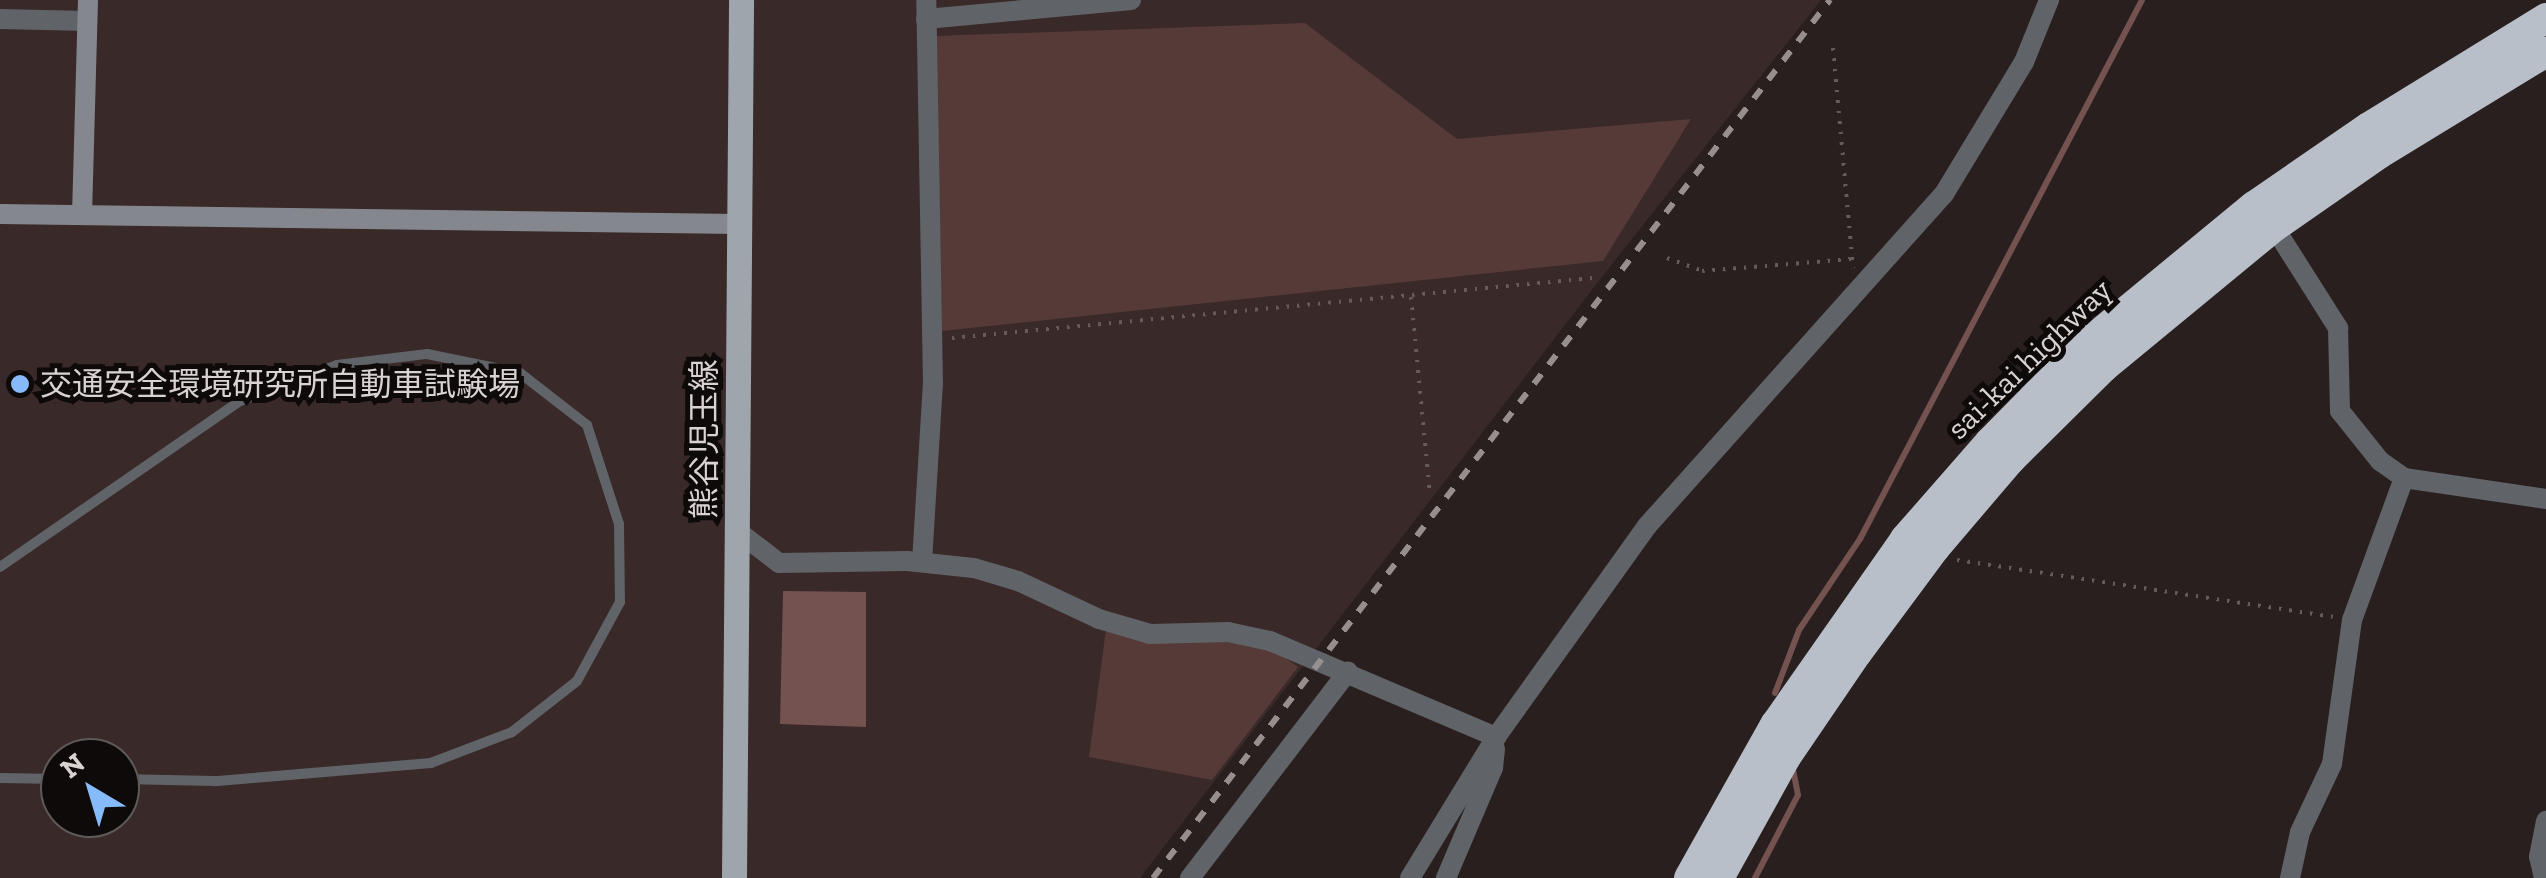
<!DOCTYPE html>
<meta charset="utf-8">
<style>
body{margin:0}
#map{position:relative;width:2546px;height:878px;overflow:hidden;background:#291f1e;font-family:"Zilla Slab","Noto Sans JP",serif}
div>[style]{position:absolute}
.built>*{inset:0;background:#392928}
.green>*{inset:0;background:#553a38}
.water>*{inset:0;background:#735250}
.stream>*{height:6px;margin:-3px;padding:0 3px;transform-origin:3px;border-radius:3px;background:#735250}
.path>*{height:4px;margin-top:-2px;transform-origin:0;background:repeating-linear-gradient(90deg,#645b5a 0 2.5px,transparent 0 10.5px)}
.lane>*{height:10px;margin:-5px;padding:0 5px;transform-origin:5px;border-radius:5px;background:#606367}
.street>*{height:20px;margin:-10px;padding:0 10px;transform-origin:10px;border-radius:10px;background:#606367}
.secondary>*{height:20px;margin:-10px;padding:0 10px;transform-origin:10px;border-radius:10px;background:#84888e}
.primary>*{height:25px;margin:-12.5px;padding:0 12.5px;transform-origin:12.5px;border-radius:12.5px;background:#9fa5ac}
.highway>*{height:30px;margin:-15px;padding:0 15px;transform-origin:15px;border-radius:15px;background:#b8bfc8}
.rail>*{height:6px;margin-top:-3px;transform-origin:0;background:repeating-linear-gradient(90deg,#978f8e 0 12px,transparent 0 24px)}
.dots>*{width:28px;height:28px;translate:-50% -50%;box-sizing:border-box;border:5px solid #0e0a0a;border-radius:50%}
span{translate:-50% -50%;white-space:nowrap;text-align:center;line-height:1.15;-webkit-text-stroke:10px #0e0a0a;paint-order:stroke}
.street-label{font-size:32px;color:#d9d2d1}
.poi-label{font-size:32px;color:#d9d2d1}
.left{translate:0 -50%;text-align:left}
.north{position:absolute;left:40px;top:738px;width:100px;height:100px;box-sizing:border-box;background:#0e0a0a;border:2px solid #5f5a5a;border-radius:50%;rotate:322deg;font-size:28px;font-weight:700;line-height:40px;text-align:center;color:#d9d2d1}
.north::after{content:'';display:block;margin:auto;width:35px;height:45px;background:#86bbfb;clip-path:polygon(50% 0,100% 100%,50% 72%,0 100%)}
</style>
<div id="map">
<div class="built">
<div style="clip-path:polygon(evenodd,0 0,1821px 0,1598px 282px,1140px 878px,0 878px,0 0,60px 758px,120px 758px,120px 818px,60px 818px,60px 758px)"></div>
</div>
<div class="green">
<div style="clip-path:polygon(1305px 23px,1457px 139px,1691px 119px,1603px 261px,942px 331px,936px 36px)"></div>
<div style="clip-path:polygon(1106px 629px,1267px 645px,1298px 667px,1212px 780px,1089px 757px)"></div>
</div>
<div class="water">
<div style="clip-path:polygon(783px 591px,866px 592px,866px 727px,780px 724px)"></div>
</div>
<div class="stream">
<div style="left:1775px;top:693px;width:67px;rotate:-69.1deg"></div>
<div style="left:1799px;top:630px;width:110px;rotate:-56.2deg"></div>
<div style="left:1860px;top:539px;width:608px;rotate:-62.38deg"></div>
<div style="left:1755px;top:878px;width:93px;rotate:-62.6deg"></div>
<div style="left:1798px;top:795px;width:25px;rotate:-101deg"></div>
</div>
<div class="path">
<div style="left:1833px;top:48px;width:221px;rotate:84.8deg"></div>
<div style="left:1667px;top:258px;width:37px;rotate:20deg"></div>
<div style="left:1702px;top:271px;width:150px;rotate:-4.6deg"></div>
<div style="left:1411px;top:297px;width:199px;rotate:84.5deg"></div>
<div style="left:952px;top:338px;width:644px;rotate:-5.35deg"></div>
<div style="left:1957px;top:560px;width:380px;rotate:8.6deg"></div>
</div>
<div class="lane">
<div style="left:0;top:567px;width:292px;rotate:-34.7deg"></div>
<div style="left:240px;top:401px;width:103px;rotate:-20.4deg"></div>
<div style="left:337px;top:365px;width:91px;rotate:-7deg"></div>
<div style="left:427px;top:354px;width:95px;rotate:11.5deg"></div>
<div style="left:520px;top:373px;width:85px;rotate:37.8deg"></div>
<div style="left:587px;top:425px;width:104px;rotate:72.1deg"></div>
<div style="left:619px;top:524px;width:78px;rotate:89.3deg"></div>
<div style="left:620px;top:602px;width:90px;rotate:118.6deg"></div>
<div style="left:577px;top:681px;width:83px;rotate:141.9deg"></div>
<div style="left:512px;top:732px;width:87px;rotate:159.1deg"></div>
<div style="left:431px;top:763px;width:217px;rotate:175.2deg"></div>
<div style="left:215px;top:781px;width:95px;rotate:-178.8deg"></div>
<div style="left:0;top:778px;width:60px;rotate:1deg"></div>
</div>
<div class="street">
<div style="left:0;top:19px;width:87px;rotate:1.3deg"></div>
<div style="left:926px;top:19px;width:206px;rotate:-5.3deg"></div>
<div style="left:2274px;top:227px;width:120px;rotate:57.6deg"></div>
<div style="left:2338px;top:328px;width:83px;rotate:88.6deg"></div>
<div style="left:2340px;top:411px;width:64px;rotate:51.3deg"></div>
<div style="left:2380px;top:461px;width:29px;rotate:35deg"></div>
<div style="left:2404px;top:478px;width:144px;rotate:8.4deg"></div>
<div style="left:736px;top:530px;width:54px;rotate:37.5deg"></div>
<div style="left:779px;top:563px;width:128px;rotate:-0.9deg"></div>
<div style="left:907px;top:561px;width:67px;rotate:6deg"></div>
<div style="left:974px;top:568px;width:46px;rotate:16.5deg"></div>
<div style="left:1018px;top:581px;width:89px;rotate:25.1deg"></div>
<div style="left:1099px;top:619px;width:53px;rotate:16.4deg"></div>
<div style="left:1150px;top:634px;width:78px;rotate:-1.5deg"></div>
<div style="left:1228px;top:632px;width:43px;rotate:12.1deg"></div>
<div style="left:1270px;top:641px;width:246px;rotate:23deg"></div>
<div style="left:922px;top:562px;width:178px;rotate:-86.5deg"></div>
<div style="left:933px;top:384px;width:384px;rotate:-91deg"></div>
<div style="left:1190px;top:878px;width:260px;rotate:-52.6deg"></div>
<div style="left:1410px;top:878px;width:165px;rotate:-58.6deg"></div>
<div style="left:1496px;top:737px;width:259px;rotate:-54.4deg"></div>
<div style="left:1647px;top:526px;width:445px;rotate:-48.2deg"></div>
<div style="left:1944px;top:194px;width:154px;rotate:-58.8deg"></div>
<div style="left:2024px;top:62px;width:67px;rotate:-68deg"></div>
<div style="left:1446px;top:878px;width:120px;rotate:-66.9deg"></div>
<div style="left:1493px;top:768px;width:19px;rotate:-84deg"></div>
<div style="left:2290px;top:878px;width:47px;rotate:-77.7deg"></div>
<div style="left:2300px;top:832px;width:75px;rotate:-64.8deg"></div>
<div style="left:2332px;top:764px;width:145px;rotate:-82.1deg"></div>
<div style="left:2352px;top:620px;width:151px;rotate:-69.9deg"></div>
<div style="left:2544px;top:878px;width:22px;rotate:-103deg"></div>
<div style="left:2539px;top:857px;width:37px;rotate:-79deg"></div>
</div>
<div class="secondary">
<div style="left:0;top:214px;width:738px;rotate:0.78deg"></div>
<div style="left:82px;top:215px;width:215px;rotate:-88.4deg"></div>
</div>
<div class="primary">
<div style="left:734px;top:878px;width:878px;rotate:-89.54deg"></div>
</div>
<div class="highway">
<div style="left:1689px;top:878px;width:176px;rotate:-60.7deg"></div>
<div style="left:1775px;top:725px;width:227px;rotate:-55deg"></div>
<div style="left:1905px;top:539px;width:129px;rotate:-48.8deg"></div>
<div style="left:1990px;top:442px;width:134px;rotate:-45.6deg"></div>
<div style="left:2084px;top:346px;width:220px;rotate:-39.5deg"></div>
<div style="left:2254px;top:206px;width:140px;rotate:-34.5deg"></div>
<div style="left:2369px;top:127px;width:208px;rotate:-31.6deg"></div>
<div style="left:1719px;top:878px;width:138px;rotate:-61deg"></div>
<div style="left:1786px;top:757px;width:126px;rotate:-55.7deg"></div>
<div style="left:1857px;top:653px;width:131px;rotate:-53.4deg"></div>
<div style="left:1935px;top:548px;width:116px;rotate:-49.6deg"></div>
<div style="left:2010px;top:460px;width:132px;rotate:-44.7deg"></div>
<div style="left:2104px;top:367px;width:220px;rotate:-39.5deg"></div>
<div style="left:2274px;top:227px;width:128px;rotate:-34.8deg"></div>
<div style="left:2379px;top:154px;width:196px;rotate:-31.4deg"></div>
</div>
<div class="rail">
<div style="left:1153px;top:878px;width:1109px;rotate:-52.37deg"></div>
</div>
<div class="dots">
<div style="left:20px;top:384px;background:#86bbfb"></div>
</div>
<div class="street-label">
<span style="left:2029px;top:359px;rotate:-44deg">sai-kai highway</span>
<span style="left:704px;top:439px;rotate:-90deg">熊谷児玉線</span>
</div>
<div class="poi-label">
<span class="left" style="left:40px;top:384px">交通安全環境研究所自動車試験場</span>
</div>
<div class="north">N</div>
</div>
